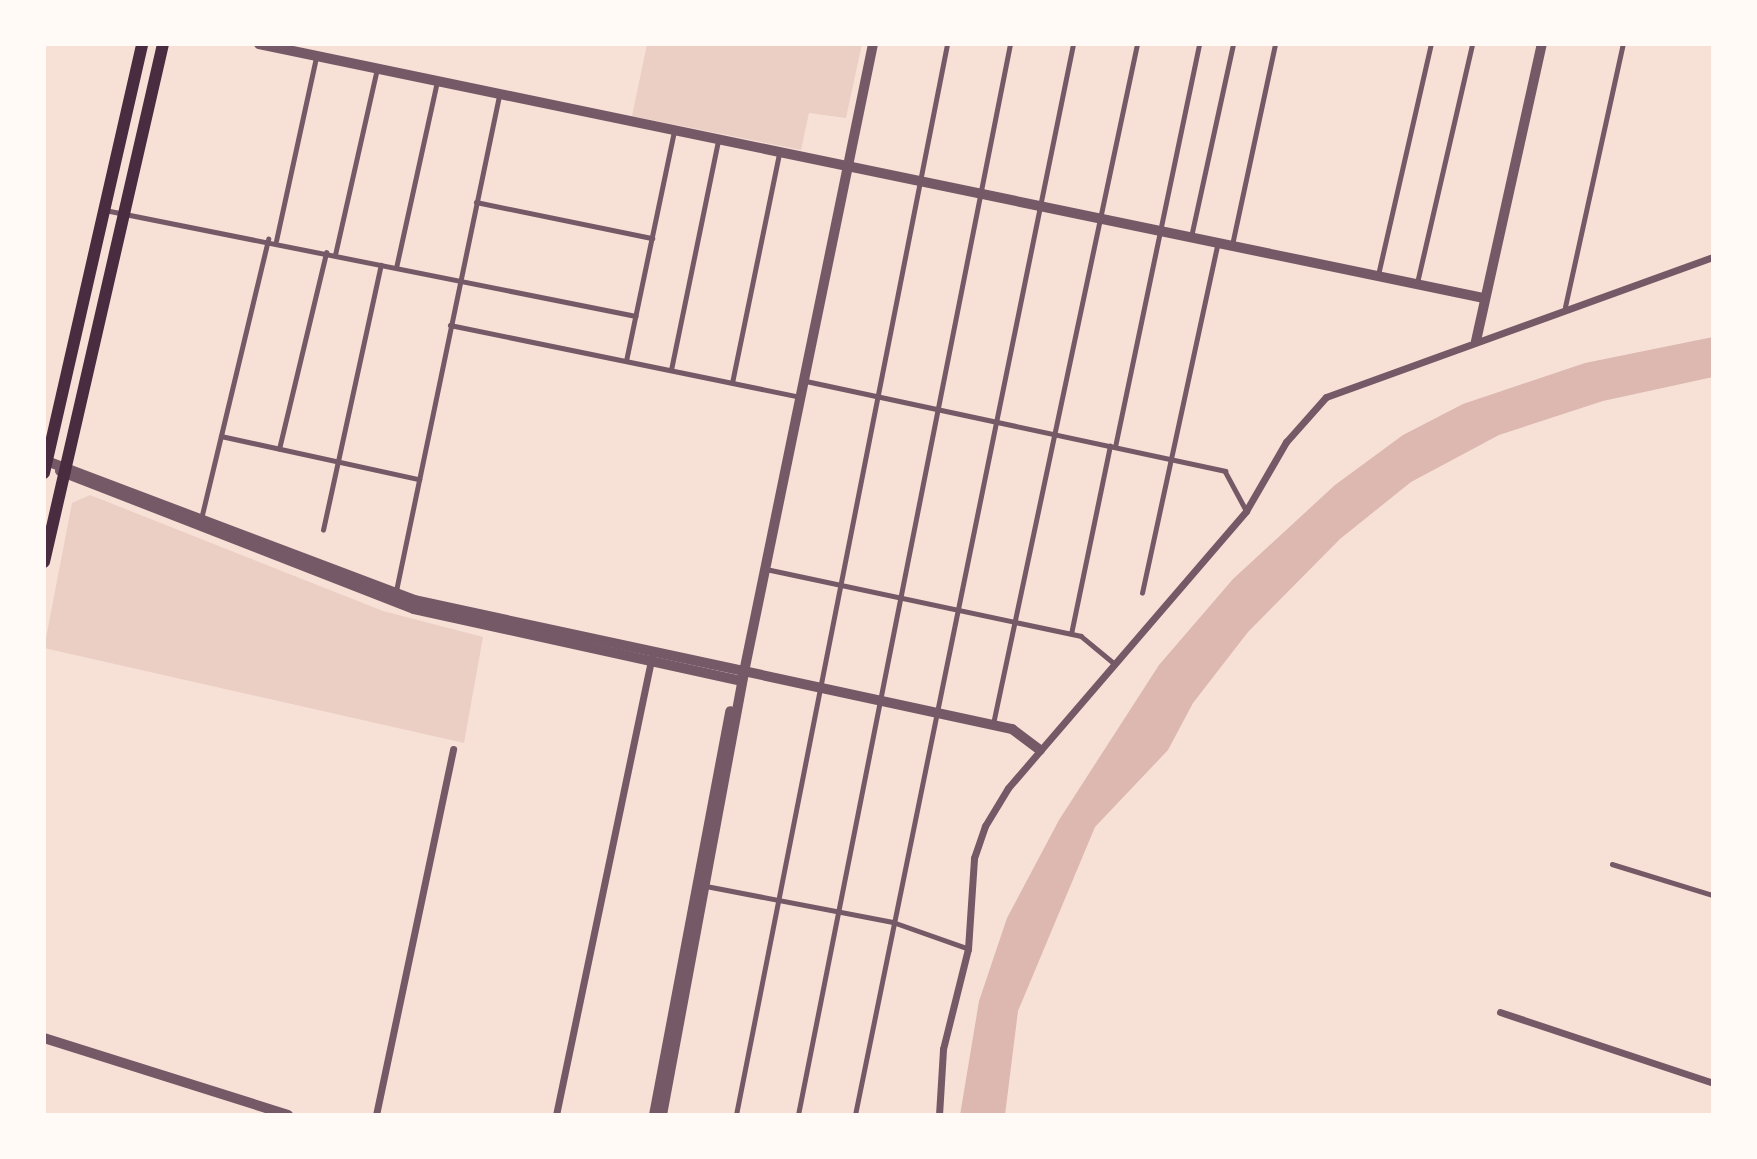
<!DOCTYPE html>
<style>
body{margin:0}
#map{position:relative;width:1757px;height:1159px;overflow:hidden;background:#f7e1d7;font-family:"Golos Text",sans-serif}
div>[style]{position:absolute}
.green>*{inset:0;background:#ebcfc5}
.water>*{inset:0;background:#dcb8b0}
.service>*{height:4.5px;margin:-2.25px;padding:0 2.25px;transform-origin:2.25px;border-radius:2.25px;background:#755966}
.minor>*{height:7px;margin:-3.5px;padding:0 3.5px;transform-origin:3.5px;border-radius:3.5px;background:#755966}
.tertiary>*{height:10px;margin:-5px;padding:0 5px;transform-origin:5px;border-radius:5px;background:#755966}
.secondary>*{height:12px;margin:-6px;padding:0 6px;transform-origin:6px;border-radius:6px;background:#4a2c40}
span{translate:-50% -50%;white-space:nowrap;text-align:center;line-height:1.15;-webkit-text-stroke:7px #fffaf5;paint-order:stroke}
.frame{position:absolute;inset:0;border:46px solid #fffaf5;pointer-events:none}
</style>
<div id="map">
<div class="green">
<div style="clip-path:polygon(647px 44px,862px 44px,846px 118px,809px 113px,801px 150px,632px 116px)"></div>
<div style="clip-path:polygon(90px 495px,383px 611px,483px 637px,464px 743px,44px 648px,72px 503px)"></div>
</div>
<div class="water">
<div style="clip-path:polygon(1713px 337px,1713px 377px,1603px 401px,1499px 435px,1411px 482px,1340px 539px,1248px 632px,1193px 703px,1168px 750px,1095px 827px,1018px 1011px,1005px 1115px,960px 1115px,979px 1001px,1007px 918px,1059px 820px,1159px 665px,1233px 579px,1335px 485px,1403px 435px,1463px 404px,1585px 363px)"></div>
</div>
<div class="service">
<div style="left:476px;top:202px;width:180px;rotate:11.6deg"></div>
<div style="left:105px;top:210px;width:541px;rotate:11.29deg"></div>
<div style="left:1191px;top:237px;width:198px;rotate:-77.7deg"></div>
<div style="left:276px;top:241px;width:188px;rotate:-77.7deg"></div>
<div style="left:1232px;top:245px;width:206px;rotate:-77.9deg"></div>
<div style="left:335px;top:255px;width:192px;rotate:-77.3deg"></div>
<div style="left:396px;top:268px;width:191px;rotate:-77.6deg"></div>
<div style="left:1378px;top:275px;width:237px;rotate:-77.1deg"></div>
<div style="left:1417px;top:283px;width:245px;rotate:-77deg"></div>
<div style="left:1565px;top:307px;width:269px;rotate:-77.6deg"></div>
<div style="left:450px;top:325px;width:357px;rotate:11.6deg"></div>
<div style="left:626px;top:361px;width:234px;rotate:-78.2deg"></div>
<div style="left:671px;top:370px;width:233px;rotate:-78.4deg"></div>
<div style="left:806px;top:381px;width:429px;rotate:12.1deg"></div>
<div style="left:1225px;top:471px;width:44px;rotate:61.7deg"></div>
<div style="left:732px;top:383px;width:234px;rotate:-78.4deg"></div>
<div style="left:221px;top:436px;width:203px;rotate:12.3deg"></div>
<div style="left:1115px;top:447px;width:412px;rotate:-78.2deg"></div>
<div style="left:279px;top:449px;width:202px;rotate:-76.5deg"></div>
<div style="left:201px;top:519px;width:288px;rotate:-76.5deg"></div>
<div style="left:323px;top:530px;width:271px;rotate:-77.7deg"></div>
<div style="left:766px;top:569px;width:322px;rotate:12deg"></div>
<div style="left:1081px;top:636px;width:44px;rotate:39.5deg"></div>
<div style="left:396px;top:591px;width:506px;rotate:-78.25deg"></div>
<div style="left:1142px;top:593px;width:356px;rotate:-77.8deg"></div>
<div style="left:1071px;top:634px;width:192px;rotate:-78.3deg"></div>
<div style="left:993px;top:724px;width:695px;rotate:-78.04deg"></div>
<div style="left:1612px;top:864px;width:106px;rotate:17.1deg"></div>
<div style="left:706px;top:886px;width:190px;rotate:10.9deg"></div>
<div style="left:893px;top:922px;width:78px;rotate:19.4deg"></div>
<div style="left:736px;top:1115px;width:1092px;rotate:-78.85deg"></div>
<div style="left:798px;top:1115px;width:1092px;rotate:-78.8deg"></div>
<div style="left:855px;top:1115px;width:1093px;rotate:-78.49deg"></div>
</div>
<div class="minor">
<div style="left:1500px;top:1012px;width:225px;rotate:18.4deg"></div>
<div style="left:376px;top:1115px;width:374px;rotate:-78.1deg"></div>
<div style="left:556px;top:1115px;width:468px;rotate:-78.2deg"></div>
<div style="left:939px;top:1115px;width:66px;rotate:-86.5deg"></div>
<div style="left:943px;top:1049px;width:103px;rotate:-76deg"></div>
<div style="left:968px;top:949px;width:91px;rotate:-86.2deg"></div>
<div style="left:974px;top:858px;width:34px;rotate:-71deg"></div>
<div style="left:985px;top:826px;width:44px;rotate:-58.8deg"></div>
<div style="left:1008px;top:788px;width:365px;rotate:-49.3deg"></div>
<div style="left:1246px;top:511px;width:80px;rotate:-59.9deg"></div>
<div style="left:1286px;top:442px;width:60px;rotate:-48.4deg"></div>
<div style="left:1326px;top:397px;width:412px;rotate:-19.9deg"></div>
</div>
<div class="tertiary">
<div style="left:259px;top:44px;width:1250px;rotate:11.72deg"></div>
<div style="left:1476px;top:341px;width:304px;rotate:-77.5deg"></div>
<div style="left:44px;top:460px;width:396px;rotate:20.7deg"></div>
<div style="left:414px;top:600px;width:612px;rotate:12.17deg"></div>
<div style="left:1012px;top:729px;width:35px;rotate:37deg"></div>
<div style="left:60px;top:471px;width:380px;rotate:21.3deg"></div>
<div style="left:414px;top:609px;width:336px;rotate:12.4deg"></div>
<div style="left:44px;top:1038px;width:256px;rotate:17.5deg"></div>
<div style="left:654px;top:1115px;width:411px;rotate:-79.3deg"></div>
<div style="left:662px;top:1115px;width:451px;rotate:-79.5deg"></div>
<div style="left:744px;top:672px;width:641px;rotate:-78.39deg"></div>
</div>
<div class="secondary">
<div style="left:44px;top:473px;width:440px;rotate:-77.1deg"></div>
<div style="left:44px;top:562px;width:531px;rotate:-77.06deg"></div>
</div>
<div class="frame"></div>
</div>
